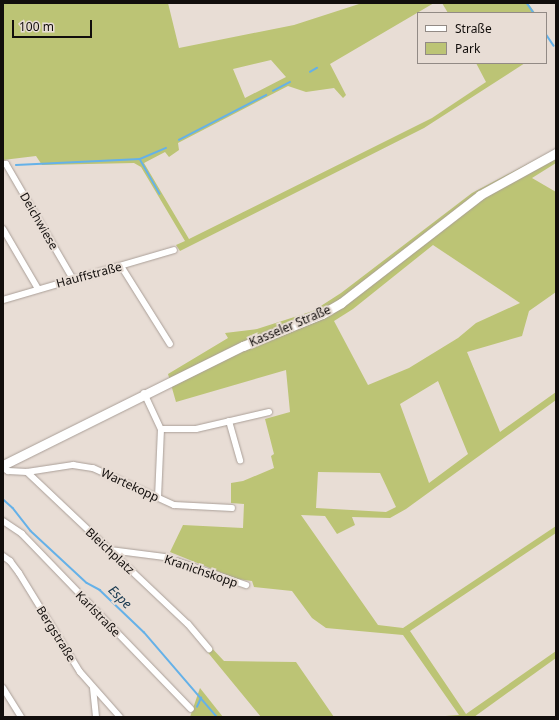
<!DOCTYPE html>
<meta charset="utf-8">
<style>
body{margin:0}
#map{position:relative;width:559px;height:720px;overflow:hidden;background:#e8ddd5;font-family:"Noto Sans",sans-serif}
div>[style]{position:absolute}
.green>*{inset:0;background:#bcc475}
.stream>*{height:1.5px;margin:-0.75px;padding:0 0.75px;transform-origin:0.75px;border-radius:0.75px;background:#65b1e8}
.roads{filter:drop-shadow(0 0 1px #aa9f98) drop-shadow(0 0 1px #aa9f98)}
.street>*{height:6px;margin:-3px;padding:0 3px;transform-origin:3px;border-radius:3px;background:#fff}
.secondary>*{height:9px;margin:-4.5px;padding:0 4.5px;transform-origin:4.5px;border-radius:4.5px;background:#fff}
span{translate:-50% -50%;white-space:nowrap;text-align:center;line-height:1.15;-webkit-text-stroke:4px #e8ddd5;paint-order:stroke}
.street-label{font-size:12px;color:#120e0c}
.water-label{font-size:13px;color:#17384f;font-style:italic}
.frame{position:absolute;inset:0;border:4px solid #120e0c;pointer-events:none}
.legend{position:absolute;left:417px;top:12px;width:130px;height:52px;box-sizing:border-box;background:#e8ddd5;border:1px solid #928a85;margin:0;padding:5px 7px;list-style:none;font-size:12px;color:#120e0c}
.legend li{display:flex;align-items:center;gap:8px;height:20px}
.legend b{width:20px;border:1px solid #928a85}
.scale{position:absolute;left:12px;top:20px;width:80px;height:18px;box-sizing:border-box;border:2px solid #120e0c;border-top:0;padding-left:5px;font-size:12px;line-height:14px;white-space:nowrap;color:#120e0c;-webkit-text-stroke:3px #e8ddd5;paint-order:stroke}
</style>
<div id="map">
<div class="green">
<div style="clip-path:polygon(evenodd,3px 3px,168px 3px,179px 48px,294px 25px,359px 4px,434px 3px,330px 64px,346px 95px,343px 98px,334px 88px,306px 92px,288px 86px,178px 143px,179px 150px,169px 157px,165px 152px,144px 163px,189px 239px,432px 118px,486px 82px,476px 63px,525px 63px,424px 128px,180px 251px,176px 245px,185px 241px,141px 167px,134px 163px,42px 165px,36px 156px,3px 160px,3px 3px,271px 60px,286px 77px,245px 98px,233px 69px,271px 60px)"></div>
<div style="clip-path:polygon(442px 3px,528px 3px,535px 13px,448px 13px)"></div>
<div style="clip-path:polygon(evenodd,556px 149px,556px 163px,532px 178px,556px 192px,556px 292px,529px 311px,522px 336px,467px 352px,500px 432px,556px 392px,556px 400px,406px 509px,390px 518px,352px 517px,355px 525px,337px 534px,325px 516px,301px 515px,378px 625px,403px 628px,556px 526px,556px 533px,410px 631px,466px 714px,556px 651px,556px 658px,474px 717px,432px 717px,459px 715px,403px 635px,326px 628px,312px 618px,292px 591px,254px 587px,252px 581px,237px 579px,170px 552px,183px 525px,243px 528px,244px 504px,231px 503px,231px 483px,243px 481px,274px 468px,271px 456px,274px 454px,265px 419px,290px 412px,286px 370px,176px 402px,168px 374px,228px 338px,225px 333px,257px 329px,313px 311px,341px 293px,472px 193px,556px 149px,433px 245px,520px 303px,476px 323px,458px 338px,409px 368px,368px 385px,334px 321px,353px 309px,433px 245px,556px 149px,438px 381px,468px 454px,429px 483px,400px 404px,438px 381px,556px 149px,318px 472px,380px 473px,396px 507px,386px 512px,316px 508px,318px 472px)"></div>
<div style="clip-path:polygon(209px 645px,224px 661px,296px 662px,334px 717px,261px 717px,205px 649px)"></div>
<div style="clip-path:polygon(200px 688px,223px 717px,190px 717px)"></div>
</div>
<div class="stream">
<div style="left:527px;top:3px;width:12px;rotate:55deg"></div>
<div style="left:546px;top:34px;width:14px;rotate:56deg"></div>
<div style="left:310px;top:72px;width:8px;rotate:-30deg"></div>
<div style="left:273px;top:91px;width:19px;rotate:-28deg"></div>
<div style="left:179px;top:140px;width:98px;rotate:-27.3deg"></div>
<div style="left:140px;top:159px;width:40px;rotate:60.3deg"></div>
<div style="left:16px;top:165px;width:124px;rotate:-2.8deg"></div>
<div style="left:140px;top:159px;width:28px;rotate:-23deg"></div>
<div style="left:3px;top:499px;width:13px;rotate:42deg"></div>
<div style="left:13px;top:508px;width:29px;rotate:52deg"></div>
<div style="left:31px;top:531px;width:76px;rotate:42.9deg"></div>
<div style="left:87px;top:583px;width:15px;rotate:28deg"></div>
<div style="left:100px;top:590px;width:61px;rotate:43.7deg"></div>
<div style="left:144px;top:632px;width:112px;rotate:49.3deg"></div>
<div style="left:197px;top:707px;width:10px;rotate:-66deg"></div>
</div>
<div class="roads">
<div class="street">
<div style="left:3px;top:164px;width:3px"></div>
<div style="left:6px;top:164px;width:133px;rotate:59.8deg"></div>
<div style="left:3px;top:229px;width:69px;rotate:59.7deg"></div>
<div style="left:121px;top:266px;width:92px;rotate:57.9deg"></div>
<div style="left:3px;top:300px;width:178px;rotate:-16.3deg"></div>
<div style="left:144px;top:393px;width:40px;rotate:65deg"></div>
<div style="left:161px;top:429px;width:69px;rotate:92.5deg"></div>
<div style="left:229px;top:421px;width:41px;rotate:74.2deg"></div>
<div style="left:161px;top:429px;width:35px"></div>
<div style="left:196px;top:429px;width:75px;rotate:-13.1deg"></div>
<div style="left:3px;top:468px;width:6px;rotate:31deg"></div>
<div style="left:8px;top:471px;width:19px;rotate:3deg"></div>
<div style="left:27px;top:472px;width:47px;rotate:-8.7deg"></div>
<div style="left:73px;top:465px;width:20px;rotate:9deg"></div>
<div style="left:93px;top:468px;width:89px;rotate:24.6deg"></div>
<div style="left:174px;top:505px;width:58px;rotate:3deg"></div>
<div style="left:27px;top:472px;width:221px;rotate:43.4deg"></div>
<div style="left:188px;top:624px;width:33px;rotate:50deg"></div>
<div style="left:3px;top:521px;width:23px;rotate:34deg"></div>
<div style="left:22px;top:534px;width:243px;rotate:46deg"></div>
<div style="left:110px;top:550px;width:55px;rotate:7.3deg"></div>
<div style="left:165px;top:557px;width:86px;rotate:19.1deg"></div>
<div style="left:3px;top:556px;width:9px;rotate:36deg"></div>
<div style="left:10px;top:561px;width:15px;rotate:53deg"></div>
<div style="left:19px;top:573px;width:116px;rotate:58.4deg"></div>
<div style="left:80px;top:672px;width:60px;rotate:48.4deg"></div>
<div style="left:3px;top:688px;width:34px;rotate:58deg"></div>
<div style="left:93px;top:688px;width:29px;rotate:84deg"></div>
</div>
<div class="secondary">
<div style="left:3px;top:465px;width:268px;rotate:-26.4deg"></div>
<div style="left:243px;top:346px;width:85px;rotate:-22.1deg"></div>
<div style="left:322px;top:314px;width:22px;rotate:-30deg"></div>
<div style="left:341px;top:303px;width:176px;rotate:-37.8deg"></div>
<div style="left:480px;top:195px;width:87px;rotate:-28.9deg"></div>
</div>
</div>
<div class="street-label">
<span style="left:39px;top:221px;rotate:60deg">Deichwiese</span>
<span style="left:89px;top:275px;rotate:-15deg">Hauffstraße</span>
<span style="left:290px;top:326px;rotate:-23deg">Kasseler Straße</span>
<span style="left:130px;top:485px;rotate:25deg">Wartekopp</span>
<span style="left:110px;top:551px;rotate:43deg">Bleichplatz</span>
<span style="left:201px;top:571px;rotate:19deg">Kranichskopp</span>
<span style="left:98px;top:614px;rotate:46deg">Karlstraße</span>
<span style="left:56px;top:634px;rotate:58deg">Bergstraße</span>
</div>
<div class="water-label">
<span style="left:120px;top:597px;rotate:44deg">Espe</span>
</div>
<div class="frame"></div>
<ul class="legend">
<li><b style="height:5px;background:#fff"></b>Straße</li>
<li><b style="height:11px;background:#bcc475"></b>Park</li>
</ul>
<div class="scale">100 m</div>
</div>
